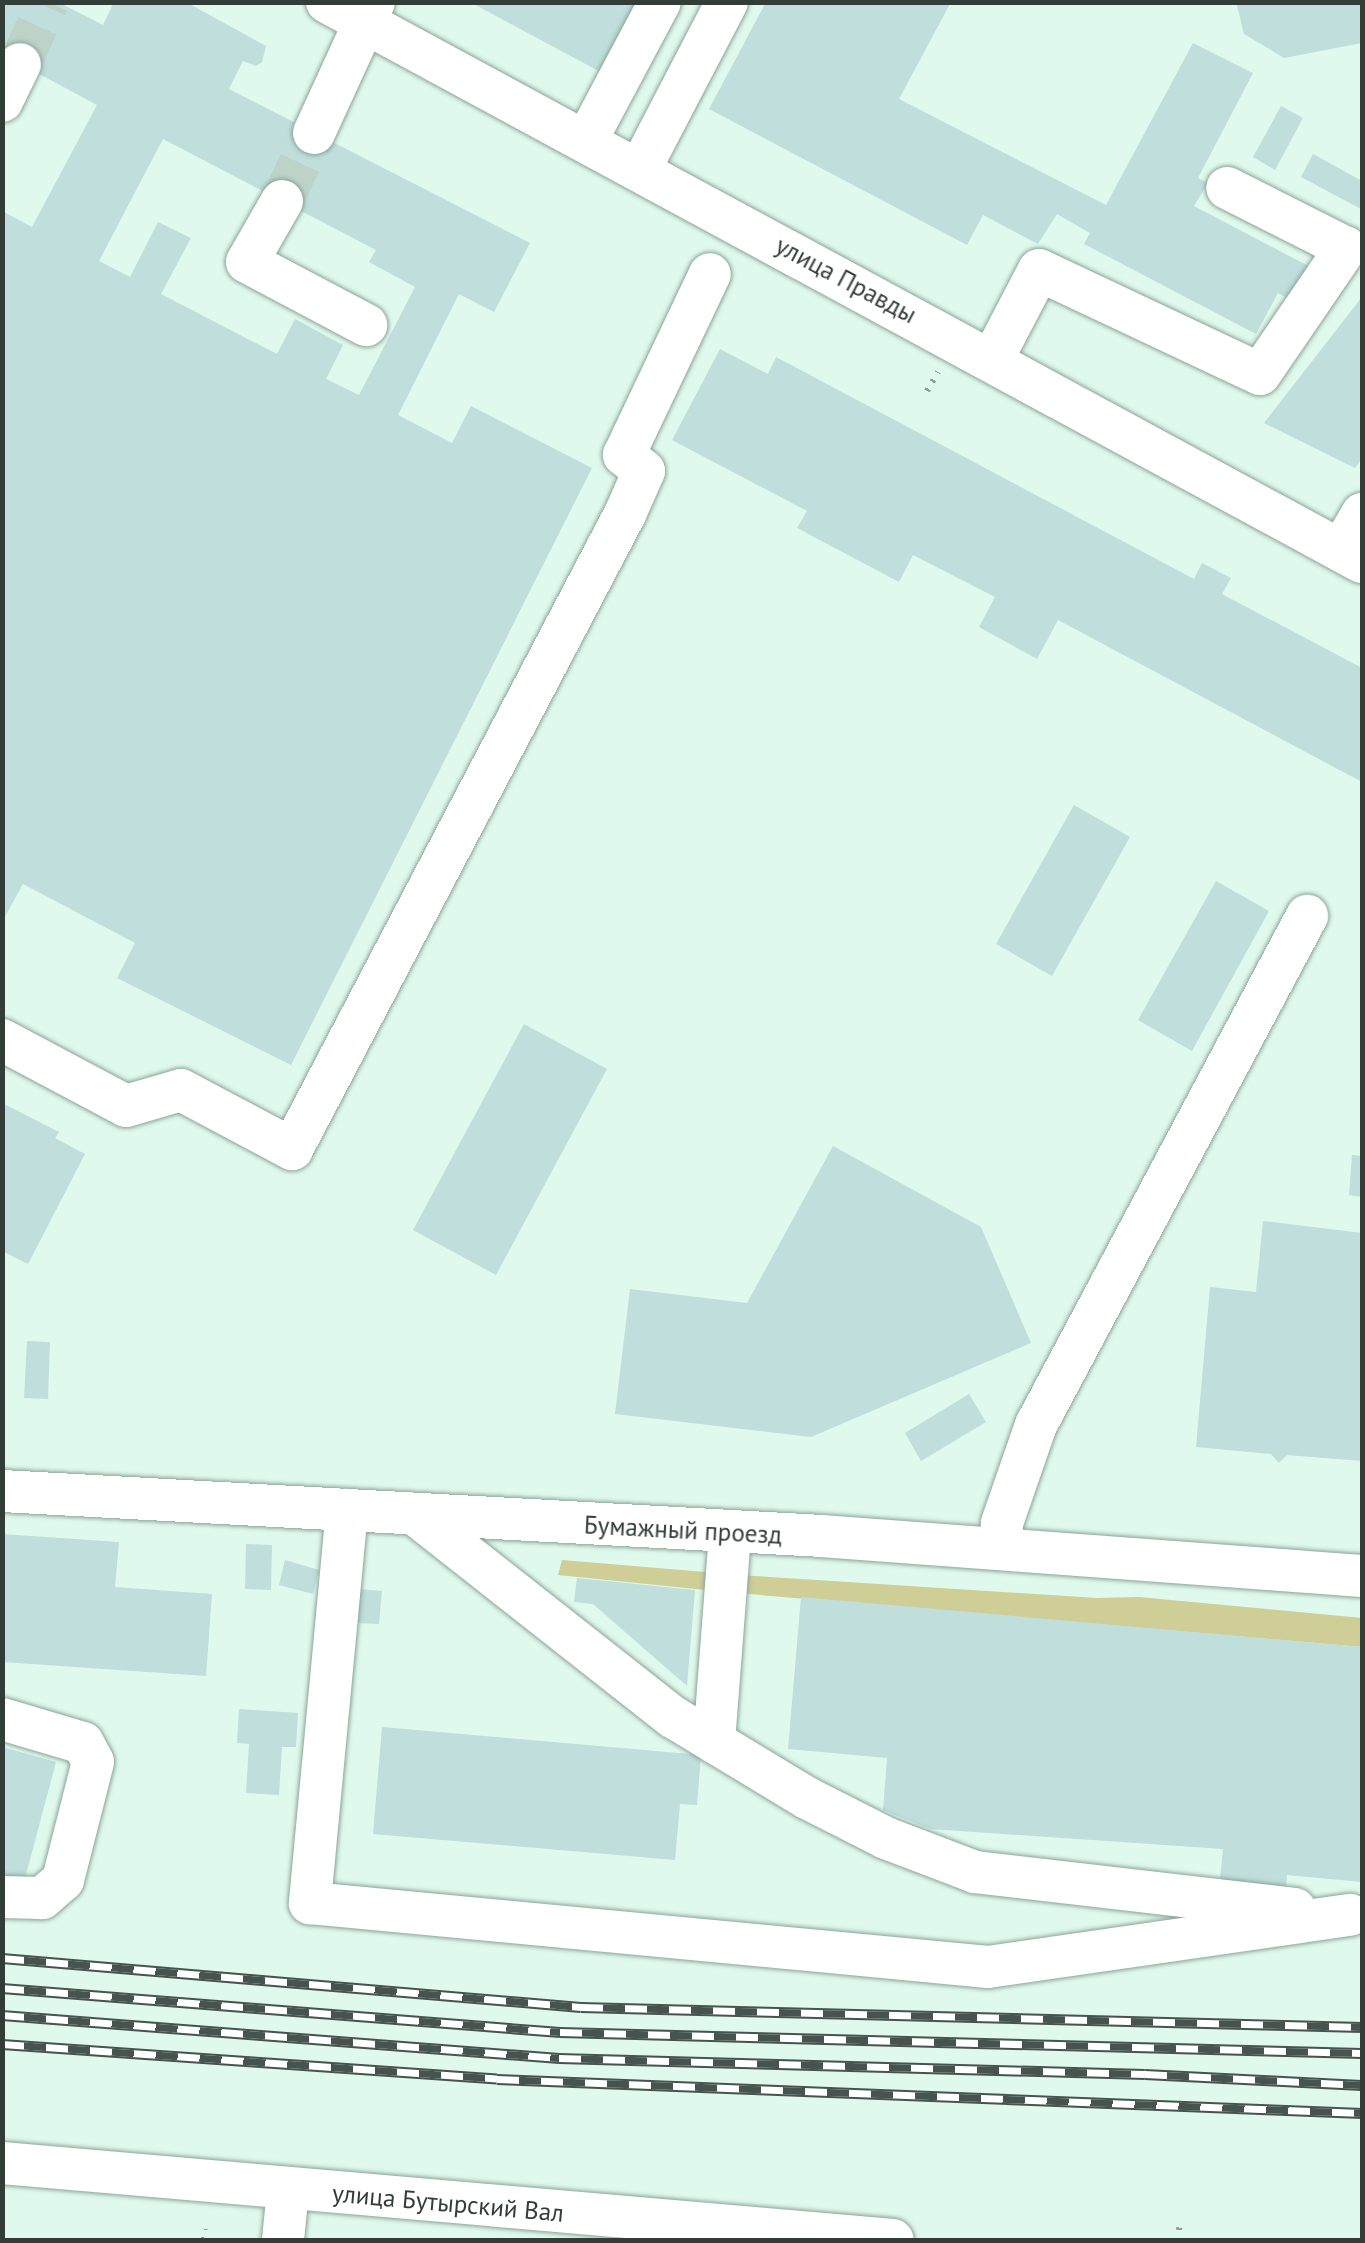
<!DOCTYPE html>
<meta charset="utf-8">
<style>
body{margin:0}
#map{position:relative;width:1365px;height:2243px;overflow:hidden;background:#dff9ec;font-family:"PT Sans",sans-serif}
div>[style]{position:absolute}
.green>*{inset:0;background:#cece96}
.building>*{inset:0;background:#bfdedc}
.minor-tunnel>*{height:42px;margin-top:-21px;transform-origin:0;background:repeating-linear-gradient(90deg,#bdd3c8 0 42px,transparent 0 63px)}
.path>*{height:6px;margin-top:-3px;transform-origin:0;background:repeating-linear-gradient(90deg,#8c9e95 0 2.5px,transparent 0 10.5px)}
.roads{filter:drop-shadow(0 0 2px #8ba498) drop-shadow(0 0 2px #8ba498)}
.minor>*{height:42px;margin:-21px;padding:0 21px;transform-origin:21px;border-radius:21px;background:#fff}
.rail>*{height:11px;margin-top:-5.5px;transform-origin:0;background:repeating-linear-gradient(90deg,#fff 0 22px,#47534d 0 44px);box-sizing:border-box;border-block:2px solid #47534d}
span{translate:-50% -50%;white-space:nowrap;text-align:center;line-height:1.15;-webkit-text-stroke:8px #fff;paint-order:stroke}
.street-label{font-size:25px;color:#333d38}
.frame{position:absolute;inset:0;border:5px solid #333d38;pointer-events:none}
</style>
<div id="map">
<div class="green">
<div style="clip-path:polygon(562px 1560px,717px 1573px,715px 1591px,558px 1575px)"></div>
<div style="clip-path:polygon(739px 1575px,1097px 1598px,1139px 1597px,1362px 1618px,1362px 1647px,737px 1593px)"></div>
</div>
<div class="building">
<div style="clip-path:polygon(evenodd,2px 2px,58px 2px,103px 25px,114px 2px,186px 2px,266px 46px,262px 62px,256px 66px,243px 61px,229px 89px,530px 243px,494px 312px,459px 294px,398px 415px,452px 443px,471px 406px,592px 468px,291px 1065px,117px 978px,135px 943px,23px 884px,2px 922px,2px 211px,32px 227px,97px 105px,2px 54px,2px 2px,163px 139px,376px 250px,369px 262px,415px 287px,359px 395px,326px 379px,343px 345px,295px 319px,277px 354px,161px 294px,191px 238px,158px 222px,130px 277px,99px 261px,163px 139px)"></div>
<div style="clip-path:polygon(470px 2px,645px 2px,606px 75px)"></div>
<div style="clip-path:polygon(766px 2px,951px 2px,899px 99px,1106px 205px,1193px 43px,1253px 73px,1198px 178px,1208px 183px,1194px 206px,1316px 270px,1299px 305px,1278px 293px,1256px 334px,1084px 244px,1090px 233px,1057px 214px,1038px 244px,983px 215px,967px 245px,709px 109px)"></div>
<div style="clip-path:polygon(1250px 2px,1362px 2px,1362px 43px,1284px 58px,1244px 34px,1237px 5px)"></div>
<div style="clip-path:polygon(1281px 106px,1303px 118px,1275px 170px,1253px 157px)"></div>
<div style="clip-path:polygon(1313px 154px,1362px 181px,1361px 209px,1301px 177px)"></div>
<div style="clip-path:polygon(1362px 297px,1362px 458px,1355px 468px,1264px 423px)"></div>
<div style="clip-path:polygon(720px 349px,768px 374px,776px 357px,1194px 579px,1202px 563px,1231px 578px,1222px 594px,1362px 668px,1362px 782px,1058px 620px,1037px 659px,979px 627px,995px 597px,913px 555px,899px 582px,797px 528px,807px 511px,672px 440px)"></div>
<div style="clip-path:polygon(1074px 805px,1130px 837px,1052px 976px,996px 944px)"></div>
<div style="clip-path:polygon(1216px 881px,1269px 911px,1192px 1051px,1138px 1020px)"></div>
<div style="clip-path:polygon(524px 1024px,607px 1069px,496px 1275px,413px 1230px)"></div>
<div style="clip-path:polygon(2px 1103px,59px 1132px,55px 1138px,85px 1154px,28px 1264px,2px 1251px)"></div>
<div style="clip-path:polygon(833px 1146px,981px 1227px,1031px 1343px,811px 1437px,615px 1414px,630px 1289px,747px 1303px)"></div>
<div style="clip-path:polygon(1352px 1155px,1362px 1156px,1362px 1197px,1349px 1195px)"></div>
<div style="clip-path:polygon(1263px 1221px,1362px 1233px,1362px 1461px,1287px 1455px,1279px 1463px,1271px 1454px,1196px 1447px,1210px 1287px,1256px 1292px)"></div>
<div style="clip-path:polygon(27px 1341px,50px 1342px,48px 1399px,24px 1398px)"></div>
<div style="clip-path:polygon(969px 1394px,986px 1422px,921px 1461px,905px 1433px)"></div>
<div style="clip-path:polygon(2px 1534px,119px 1542px,115px 1587px,212px 1594px,206px 1676px,2px 1662px)"></div>
<div style="clip-path:polygon(246px 1544px,272px 1545px,271px 1590px,245px 1589px)"></div>
<div style="clip-path:polygon(285px 1560px,319px 1570px,313px 1594px,279px 1585px)"></div>
<div style="clip-path:polygon(577px 1578px,695px 1590px,687px 1686px,593px 1604px,574px 1602px)"></div>
<div style="clip-path:polygon(359px 1589px,382px 1591px,379px 1624px,357px 1623px)"></div>
<div style="clip-path:polygon(801px 1597px,1362px 1647px,1362px 1882px,1287px 1875px,1286px 1886px,1220px 1880px,1223px 1849px,930px 1829px,883px 1810px,887px 1758px,788px 1749px)"></div>
<div style="clip-path:polygon(239px 1709px,298px 1713px,296px 1747px,282px 1747px,279px 1795px,246px 1793px,249px 1744px,237px 1743px)"></div>
<div style="clip-path:polygon(382px 1727px,701px 1755px,697px 1805px,680px 1804px,675px 1860px,373px 1834px)"></div>
<div style="clip-path:polygon(2px 1747px,56px 1762px,23px 1886px,2px 1881px)"></div>
</div>
<div class="minor-tunnel">
<div style="left:20px;top:64px;width:68px;rotate:-65.7deg"></div>
<div style="left:282px;top:201px;width:75px;rotate:-64.8deg"></div>
</div>
<div class="path">
<div style="left:927px;top:391px;width:22px;rotate:-60deg"></div>
<div style="left:1179px;top:2230px;width:9px;rotate:-84deg"></div>
<div style="left:204px;top:2240px;width:11px;rotate:-85deg"></div>
</div>
<div class="roads">
<div class="minor">
<div style="left:327px;top:2px;width:1177px;rotate:28.42deg"></div>
<div style="left:2px;top:101px;width:41px;rotate:-64.1deg"></div>
<div style="left:314px;top:133px;width:144px;rotate:-65.4deg"></div>
<div style="left:586px;top:141px;width:157px;rotate:-62deg"></div>
<div style="left:640px;top:169px;width:188px;rotate:-62.5deg"></div>
<div style="left:282px;top:201px;width:70px;rotate:119.8deg"></div>
<div style="left:247px;top:262px;width:135px;rotate:27.9deg"></div>
<div style="left:993px;top:358px;width:99px;rotate:-62.4deg"></div>
<div style="left:1039px;top:270px;width:244px;rotate:25.2deg"></div>
<div style="left:1260px;top:374px;width:153px;rotate:-55.7deg"></div>
<div style="left:1346px;top:248px;width:133px;rotate:-153.2deg"></div>
<div style="left:1341px;top:550px;width:42px;rotate:-59.7deg"></div>
<div style="left:2px;top:1040px;width:140px;rotate:28deg"></div>
<div style="left:126px;top:1106px;width:57px;rotate:-16.2deg"></div>
<div style="left:181px;top:1090px;width:126px;rotate:28deg"></div>
<div style="left:292px;top:1149px;width:717px;rotate:-62.33deg"></div>
<div style="left:625px;top:514px;width:47px;rotate:-66.2deg"></div>
<div style="left:644px;top:471px;width:26px;rotate:-141deg"></div>
<div style="left:624px;top:455px;width:200px;rotate:-64.6deg"></div>
<div style="left:2px;top:1491px;width:820px;rotate:3.14deg"></div>
<div style="left:821px;top:1536px;width:542px;rotate:4.23deg"></div>
<div style="left:347px;top:1510px;width:395px;rotate:95.4deg"></div>
<div style="left:310px;top:1903px;width:681px;rotate:5.39deg"></div>
<div style="left:988px;top:1967px;width:366px;rotate:-8.2deg"></div>
<div style="left:416px;top:1515px;width:327px;rotate:38.2deg"></div>
<div style="left:673px;top:1717px;width:157px;rotate:31.2deg"></div>
<div style="left:807px;top:1798px;width:89px;rotate:26.9deg"></div>
<div style="left:886px;top:1838px;width:95px;rotate:20.9deg"></div>
<div style="left:975px;top:1872px;width:322px;rotate:6.6deg"></div>
<div style="left:1000px;top:1548px;width:25px;rotate:-85deg"></div>
<div style="left:1002px;top:1523px;width:104px;rotate:-70.9deg"></div>
<div style="left:1036px;top:1425px;width:577px;rotate:-61.97deg"></div>
<div style="left:2px;top:1719px;width:84px;rotate:16.5deg"></div>
<div style="left:83px;top:1743px;width:21px;rotate:62deg"></div>
<div style="left:93px;top:1762px;width:122px;rotate:104.3deg"></div>
<div style="left:63px;top:1880px;width:28px;rotate:139deg"></div>
<div style="left:42px;top:1898px;width:40px;rotate:-178.6deg"></div>
<div style="left:714px;top:1742px;width:211px;rotate:-85.6deg"></div>
<div style="left:2px;top:2163px;width:894px;rotate:4.94deg"></div>
<div style="left:283px;top:2240px;width:50px;rotate:-84.3deg"></div>
</div>
</div>
<div class="rail">
<div style="left:2px;top:1958px;width:581px;rotate:4.84deg"></div>
<div style="left:581px;top:2007px;width:781px;rotate:1.47deg"></div>
<div style="left:2px;top:1988px;width:560px;rotate:4.51deg"></div>
<div style="left:560px;top:2032px;width:802px;rotate:1.5deg"></div>
<div style="left:2px;top:2015px;width:559px;rotate:4.41deg"></div>
<div style="left:559px;top:2058px;width:586px;rotate:1.56deg"></div>
<div style="left:1145px;top:2074px;width:217px;rotate:2.9deg"></div>
<div style="left:2px;top:2044px;width:496px;rotate:4deg"></div>
<div style="left:497px;top:2079px;width:866px;rotate:2.25deg"></div>
</div>
<div class="street-label">
<span style="left:846px;top:280px;rotate:28deg">улица Правды</span>
<span style="left:683px;top:1530px;rotate:3deg">Бумажный проезд</span>
<span style="left:448px;top:2203px;rotate:5deg">улица Бутырский Вал</span>
</div>
<div class="frame"></div>
</div>
